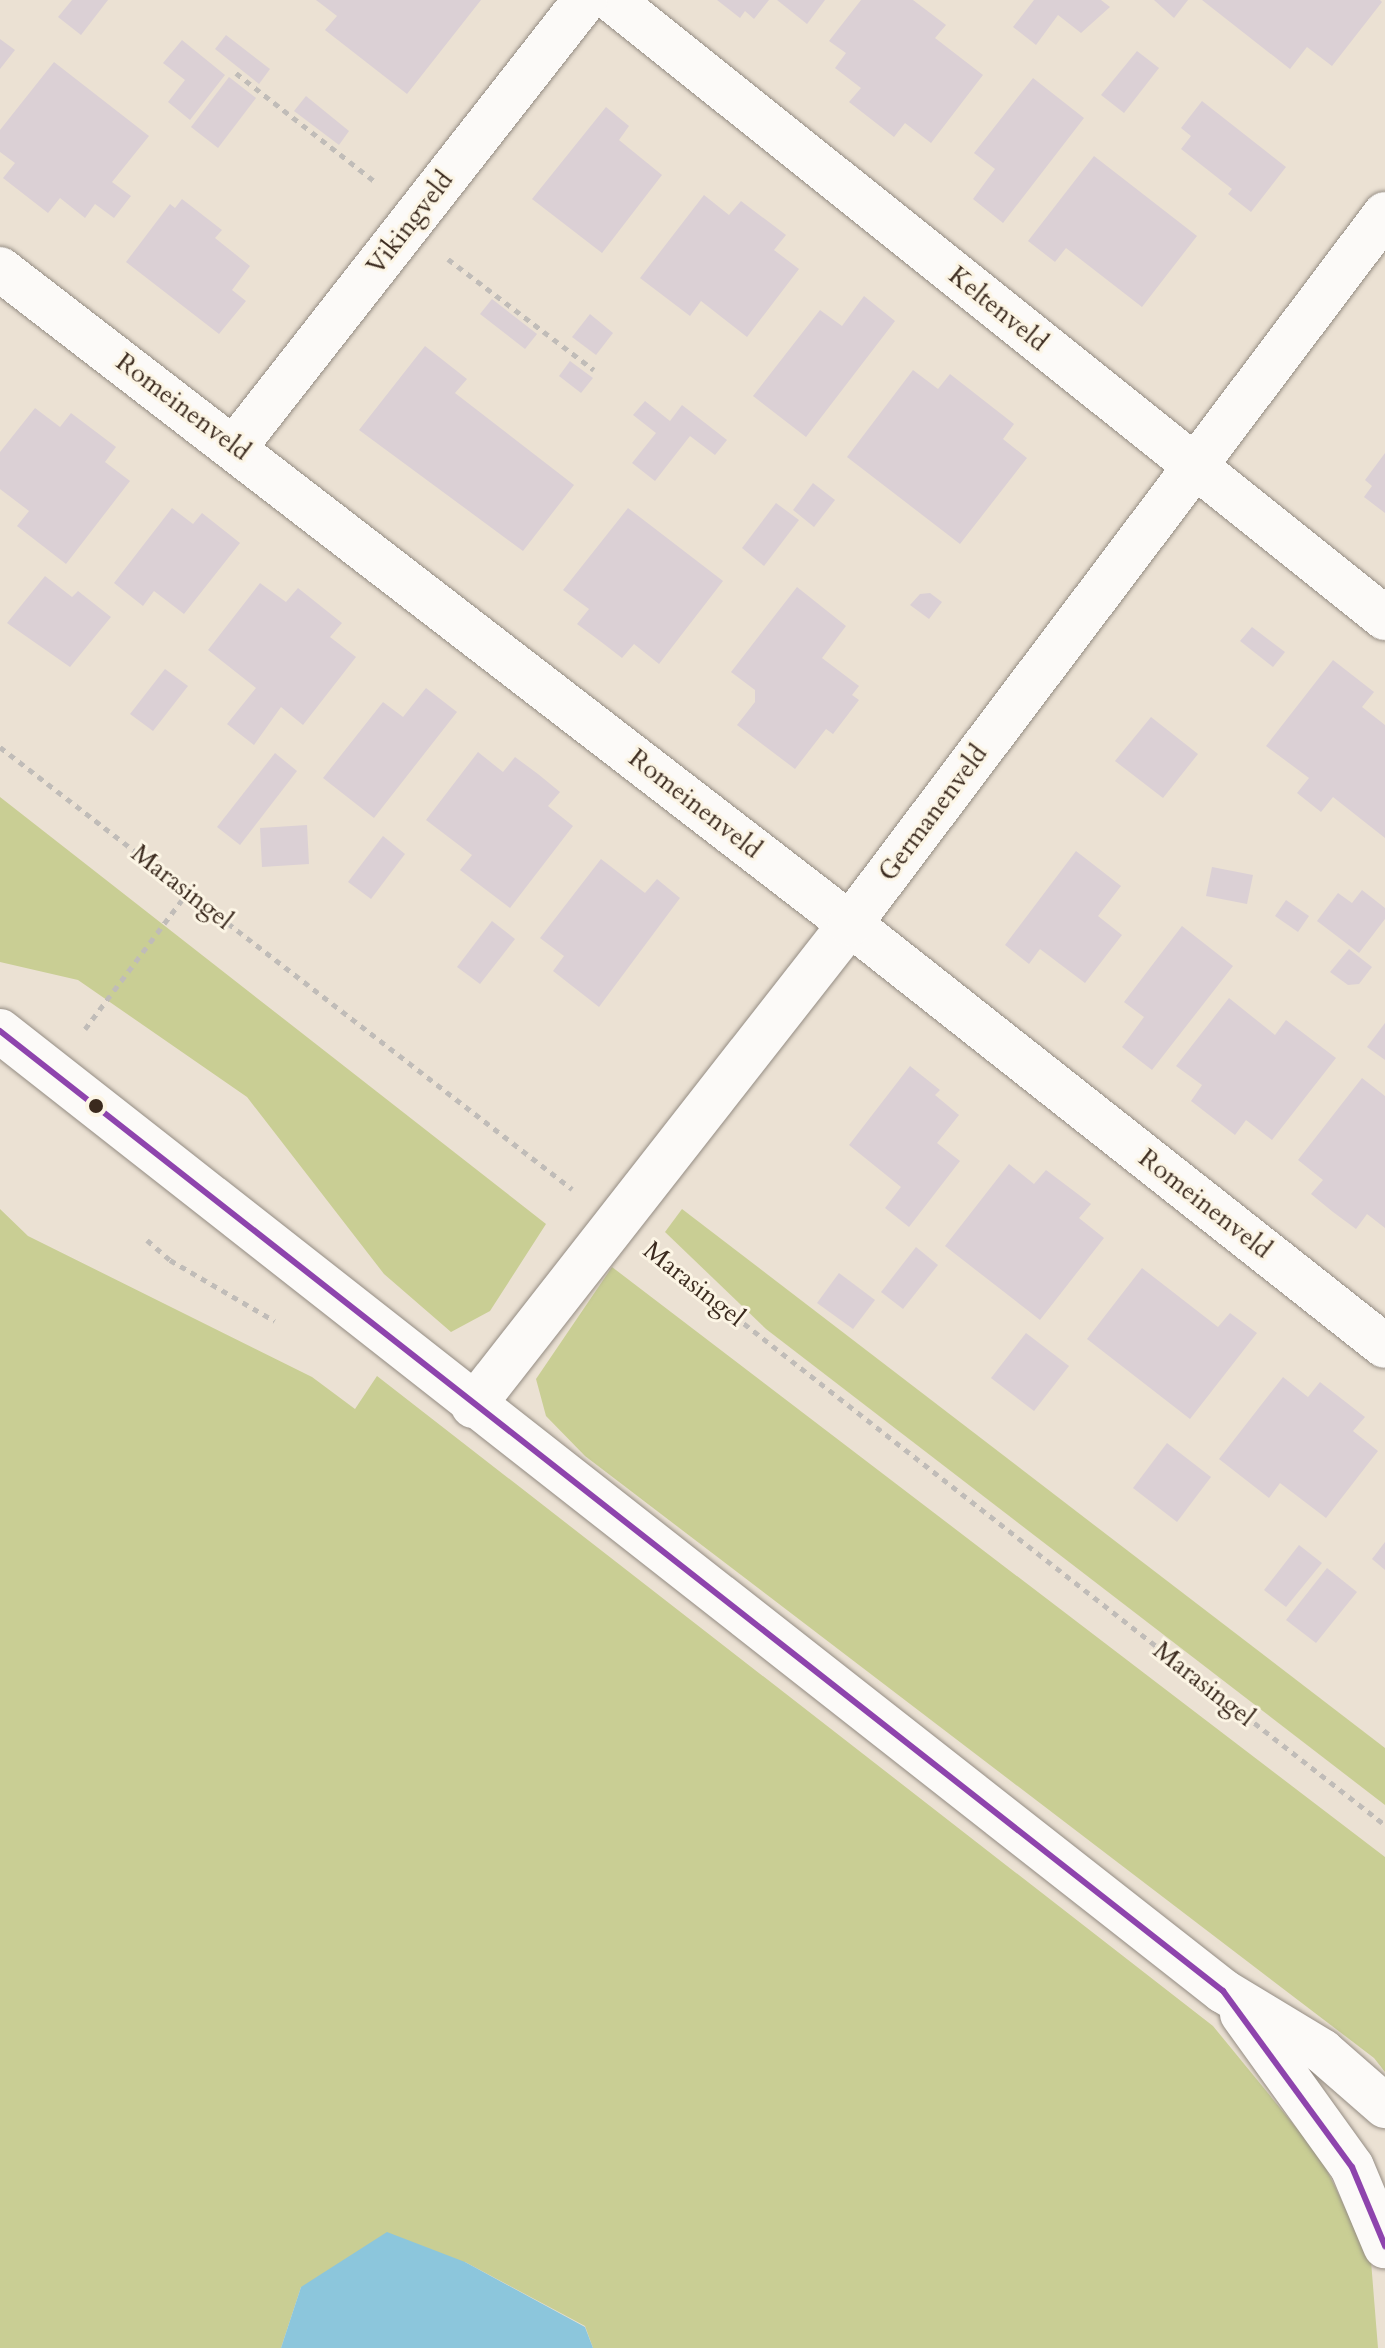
<!DOCTYPE html>
<style>
body{margin:0}
#map{position:relative;width:1385px;height:2348px;overflow:hidden;background:#ebe1d3;font-family:Cardo,serif}
div>[style]{position:absolute}
.green>*{inset:0;background:#c9ce94}
.water>*{inset:0;background:#8cc6dc}
.building>*{inset:0;background:#dbd0d5}
.path>*{height:5px;margin-top:-2.5px;transform-origin:0;background:repeating-linear-gradient(90deg,#c0bcb8 0 6px,transparent 0 12px)}
.roads{filter:drop-shadow(0 0 2px #948c83) drop-shadow(0 0 2px #948c83)}
.minor>*{height:44px;margin:-22px;padding:0 22px;transform-origin:22px;border-radius:22px;background:#fcfaf8}
.bus-1>*{height:6px;margin:-3px;padding:0 3px;transform-origin:3px;border-radius:3px;background:#8e44ad}
.dots>*{width:22px;height:22px;translate:-50% -50%;box-sizing:border-box;border:4px solid #fcf5e5;border-radius:50%}
span{translate:-50% -50%;white-space:nowrap;text-align:center;line-height:1.15;-webkit-text-stroke:6px #fcf5e5;paint-order:stroke}
.street-label{font-size:26px;color:#3b2a1e}
</style>
<div id="map">
<div class="green">
<div style="clip-path:polygon(0 797px,546px 1224px,490px 1311px,451px 1332px,384px 1274px,247px 1097px,78px 980px,0 962px)"></div>
<div style="clip-path:polygon(0 1209px,28px 1236px,312px 1377px,355px 1409px,377px 1376px,1213px 2026px,1321px 2158px,1371px 2261px,1378px 2348px,593px 2348px,585px 2326px,465px 2262px,301px 2287px,281px 2348px,0 2348px)"></div>
<div style="clip-path:polygon(682px 1209px,1385px 1748px,1385px 1805px,766px 1329px,665px 1232px)"></div>
<div style="clip-path:polygon(612px 1267px,1385px 1857px,1385px 2072px,1374px 2058px,585px 1456px,546px 1416px,536px 1379px)"></div>
</div>
<div class="water">
<div style="clip-path:polygon(387px 2232px,465px 2262px,585px 2327px,593px 2348px,281px 2348px,301px 2287px)"></div>
</div>
<div class="building">
<div style="clip-path:polygon(72px 0,108px 0,81px 35px,58px 17px)"></div>
<div style="clip-path:polygon(316px 0,481px 0,407px 94px,325px 30px,337px 16px)"></div>
<div style="clip-path:polygon(717px 0,769px 0,754px 19px,745px 11px,740px 18px)"></div>
<div style="clip-path:polygon(777px 0,825px 0,807px 24px)"></div>
<div style="clip-path:polygon(861px 0,913px 0,946px 25px,935px 38px,983px 75px,931px 143px,905px 123px,894px 137px,849px 102px,861px 88px,835px 68px,846px 53px,829px 41px)"></div>
<div style="clip-path:polygon(1034px 0,1101px 0,1110px 7px,1081px 33px,1058px 15px,1036px 45px,1013px 27px)"></div>
<div style="clip-path:polygon(1154px 0,1188px 0,1174px 18px)"></div>
<div style="clip-path:polygon(1202px 0,1380px 0,1382px 2px,1332px 66px,1307px 47px,1290px 69px)"></div>
<div style="clip-path:polygon(226px 35px,270px 69px,259px 84px,215px 49px)"></div>
<div style="clip-path:polygon(0 39px,15px 50px,0 69px)"></div>
<div style="clip-path:polygon(182px 40px,225px 75px,190px 120px,168px 102px,185px 80px,163px 63px)"></div>
<div style="clip-path:polygon(1137px 51px,1159px 68px,1124px 113px,1101px 95px)"></div>
<div style="clip-path:polygon(54px 62px,149px 136px,112px 182px,131px 196px,114px 218px,95px 204px,85px 218px,60px 198px,48px 213px,3px 178px,15px 163px,0 152px,0 130px)"></div>
<div style="clip-path:polygon(229px 77px,256px 98px,218px 148px,191px 127px)"></div>
<div style="clip-path:polygon(1033px 78px,1084px 118px,1003px 223px,973px 199px,995px 169px,974px 153px)"></div>
<div style="clip-path:polygon(306px 96px,349px 131px,339px 145px,294px 111px)"></div>
<div style="clip-path:polygon(1202px 101px,1286px 167px,1251px 212px,1228px 194px,1232px 189px,1181px 149px,1191px 136px,1181px 128px)"></div>
<div style="clip-path:polygon(606px 107px,629px 126px,619px 140px,662px 175px,602px 253px,532px 199px)"></div>
<div style="clip-path:polygon(1094px 156px,1197px 236px,1142px 307px,1066px 248px,1055px 262px,1028px 241px)"></div>
<div style="clip-path:polygon(704px 195px,729px 215px,741px 201px,786px 235px,774px 250px,799px 269px,747px 337px,701px 301px,690px 316px,640px 278px)"></div>
<div style="clip-path:polygon(182px 199px,222px 230px,215px 238px,250px 266px,232px 290px,246px 301px,219px 334px,126px 262px,170px 204px,175px 208px)"></div>
<div style="clip-path:polygon(864px 296px,895px 321px,806px 437px,753px 396px,820px 310px,842px 326px)"></div>
<div style="clip-path:polygon(492px 299px,537px 334px,525px 349px,480px 314px)"></div>
<div style="clip-path:polygon(590px 314px,613px 333px,596px 355px,572px 337px)"></div>
<div style="clip-path:polygon(425px 346px,467px 379px,455px 393px,574px 485px,523px 551px,359px 430px)"></div>
<div style="clip-path:polygon(570px 361px,593px 378px,581px 393px,559px 376px)"></div>
<div style="clip-path:polygon(913px 370px,938px 389px,950px 374px,1014px 424px,1003px 439px,1027px 458px,960px 544px,847px 457px)"></div>
<div style="clip-path:polygon(645px 401px,670px 421px,682px 405px,727px 440px,715px 455px,690px 436px,655px 481px,632px 463px,656px 433px,633px 415px)"></div>
<div style="clip-path:polygon(35px 408px,60px 427px,71px 413px,116px 447px,105px 462px,130px 481px,66px 564px,17px 526px,29px 511px,0 489px,0 452px)"></div>
<div style="clip-path:polygon(1385px 453px,1385px 513px,1364px 497px,1372px 486px,1365px 480px)"></div>
<div style="clip-path:polygon(813px 483px,835px 500px,814px 527px,793px 510px)"></div>
<div style="clip-path:polygon(776px 503px,799px 520px,764px 566px,742px 548px)"></div>
<div style="clip-path:polygon(172px 508px,193px 524px,202px 513px,240px 543px,184px 614px,154px 591px,143px 606px,114px 583px)"></div>
<div style="clip-path:polygon(628px 508px,723px 581px,659px 664px,634px 644px,622px 658px,600px 641px,577px 624px,589px 609px,563px 590px)"></div>
<div style="clip-path:polygon(45px 576px,72px 597px,78px 591px,111px 617px,70px 667px,7px 623px)"></div>
<div style="clip-path:polygon(260px 583px,286px 602px,298px 588px,342px 623px,330px 637px,356px 657px,303px 725px,281px 707px,254px 745px,227px 724px,256px 688px,208px 650px)"></div>
<div style="clip-path:polygon(797px 587px,846px 626px,822px 658px,859px 686px,852px 695px,859px 700px,833px 734px,826px 729px,795px 769px,737px 725px,755px 702px,755px 690px,731px 672px)"></div>
<div style="clip-path:polygon(930px 593px,942px 602px,929px 619px,910px 605px,920px 594px)"></div>
<div style="clip-path:polygon(1252px 627px,1285px 652px,1273px 667px,1240px 641px)"></div>
<div style="clip-path:polygon(1333px 660px,1374px 692px,1362px 707px,1385px 725px,1385px 838px,1333px 797px,1321px 812px,1297px 793px,1309px 778px,1266px 746px)"></div>
<div style="clip-path:polygon(165px 669px,188px 686px,153px 731px,130px 714px)"></div>
<div style="clip-path:polygon(426px 688px,457px 712px,374px 818px,323px 778px,383px 702px,403px 717px)"></div>
<div style="clip-path:polygon(1151px 717px,1198px 754px,1163px 798px,1115px 761px)"></div>
<div style="clip-path:polygon(478px 752px,503px 772px,515px 757px,538px 774px,560px 792px,548px 806px,573px 826px,510px 908px,460px 870px,472px 855px,426px 820px)"></div>
<div style="clip-path:polygon(275px 753px,297px 771px,240px 845px,217px 827px)"></div>
<div style="clip-path:polygon(307px 825px,309px 864px,262px 867px,260px 828px)"></div>
<div style="clip-path:polygon(383px 836px,405px 854px,371px 899px,348px 882px)"></div>
<div style="clip-path:polygon(1076px 851px,1121px 886px,1098px 916px,1122px 935px,1085px 983px,1040px 949px,1029px 964px,1005px 945px)"></div>
<div style="clip-path:polygon(601px 859px,645px 893px,657px 879px,680px 898px,599px 1007px,553px 971px,564px 956px,540px 938px)"></div>
<div style="clip-path:polygon(1212px 867px,1253px 875px,1247px 904px,1206px 896px)"></div>
<div style="clip-path:polygon(1362px 890px,1385px 908px,1385px 919px,1359px 953px,1317px 921px,1338px 893px,1352px 903px)"></div>
<div style="clip-path:polygon(1286px 900px,1309px 916px,1298px 932px,1275px 916px)"></div>
<div style="clip-path:polygon(492px 921px,515px 939px,480px 984px,457px 967px)"></div>
<div style="clip-path:polygon(1182px 926px,1233px 966px,1152px 1070px,1122px 1047px,1144px 1017px,1124px 1002px)"></div>
<div style="clip-path:polygon(1349px 949px,1372px 967px,1359px 984px,1348px 985px,1330px 972px)"></div>
<div style="clip-path:polygon(1229px 998px,1275px 1035px,1286px 1020px,1336px 1058px,1272px 1140px,1246px 1120px,1235px 1135px,1191px 1101px,1202px 1085px,1176px 1066px)"></div>
<div style="clip-path:polygon(1385px 1023px,1385px 1060px,1367px 1047px)"></div>
<div style="clip-path:polygon(910px 1066px,940px 1090px,935px 1095px,959px 1115px,937px 1143px,960px 1161px,909px 1227px,885px 1208px,901px 1187px,849px 1145px)"></div>
<div style="clip-path:polygon(1362px 1078px,1385px 1096px,1385px 1228px,1367px 1214px,1356px 1229px,1333px 1212px,1311px 1194px,1323px 1180px,1298px 1160px)"></div>
<div style="clip-path:polygon(1009px 1164px,1034px 1184px,1046px 1170px,1091px 1204px,1079px 1218px,1104px 1238px,1040px 1320px,945px 1246px)"></div>
<div style="clip-path:polygon(916px 1247px,938px 1265px,903px 1309px,881px 1292px)"></div>
<div style="clip-path:polygon(1142px 1268px,1218px 1327px,1230px 1313px,1257px 1333px,1190px 1419px,1087px 1339px)"></div>
<div style="clip-path:polygon(839px 1273px,875px 1300px,853px 1329px,817px 1303px)"></div>
<div style="clip-path:polygon(1026px 1333px,1069px 1366px,1034px 1411px,991px 1378px)"></div>
<div style="clip-path:polygon(1283px 1377px,1308px 1397px,1320px 1382px,1365px 1417px,1353px 1431px,1378px 1451px,1326px 1518px,1280px 1483px,1269px 1498px,1219px 1459px)"></div>
<div style="clip-path:polygon(1167px 1443px,1211px 1477px,1177px 1522px,1133px 1488px)"></div>
<div style="clip-path:polygon(1385px 1542px,1385px 1570px,1372px 1559px)"></div>
<div style="clip-path:polygon(1299px 1545px,1322px 1563px,1286px 1607px,1264px 1590px)"></div>
<div style="clip-path:polygon(1327px 1568px,1357px 1592px,1316px 1643px,1286px 1620px)"></div>
</div>
<div class="path">
<div style="left:236px;top:73px;width:175px;rotate:38deg"></div>
<div style="left:448px;top:259px;width:183px;rotate:37.2deg"></div>
<div style="left:0;top:747px;width:723px;rotate:37.69deg"></div>
<div style="left:85px;top:1029px;width:171px;rotate:-53.1deg"></div>
<div style="left:147px;top:1240px;width:30px;rotate:41deg"></div>
<div style="left:170px;top:1260px;width:121px;rotate:30.2deg"></div>
<div style="left:659px;top:1257px;width:922px;rotate:38.04deg"></div>
</div>
<div class="roads">
<div class="minor">
<div style="left:612px;top:0;width:990px;rotate:38.64deg"></div>
<div style="left:0;top:269px;width:1073px;rotate:37.62deg"></div>
<div style="left:850px;top:924px;width:681px;rotate:38.27deg"></div>
<div style="left:235px;top:447px;width:568px;rotate:-51.94deg"></div>
<div style="left:0;top:1031px;width:1555px;rotate:38.13deg"></div>
<div style="left:1223px;top:1991px;width:116px;rotate:31.2deg"></div>
<div style="left:1322px;top:2051px;width:84px;rotate:41.1deg"></div>
<div style="left:473px;top:1406px;width:612px;rotate:-51.97deg"></div>
<div style="left:850px;top:924px;width:889px;rotate:-53deg"></div>
<div style="left:1242px;top:2014px;width:188px;rotate:54.3deg"></div>
<div style="left:1352px;top:2167px;width:86px;rotate:67.3deg"></div>
</div>
</div>
<div class="bus-1">
<div style="left:0;top:1031px;width:1555px;rotate:38.13deg"></div>
<div style="left:1223px;top:1991px;width:218px;rotate:53.8deg"></div>
<div style="left:1352px;top:2167px;width:86px;rotate:67.3deg"></div>
</div>
<div class="dots">
<div style="left:96px;top:1106px;background:#3b2a1e"></div>
</div>
<div class="street-label">
<span style="left:410px;top:223px;rotate:-52deg">Vikingveld</span>
<span style="left:998px;top:309px;rotate:39deg">Keltenveld</span>
<span style="left:183px;top:407px;rotate:37deg">Romeinenveld</span>
<span style="left:695px;top:804px;rotate:38deg">Romeinenveld</span>
<span style="left:933px;top:813px;rotate:-53deg">Germanenveld</span>
<span style="left:182px;top:887px;rotate:38deg">Marasingel</span>
<span style="left:1205px;top:1204px;rotate:38deg">Romeinenveld</span>
<span style="left:694px;top:1284px;rotate:38deg">Marasingel</span>
<span style="left:1204px;top:1684px;rotate:38deg">Marasingel</span>
</div>
</div>
